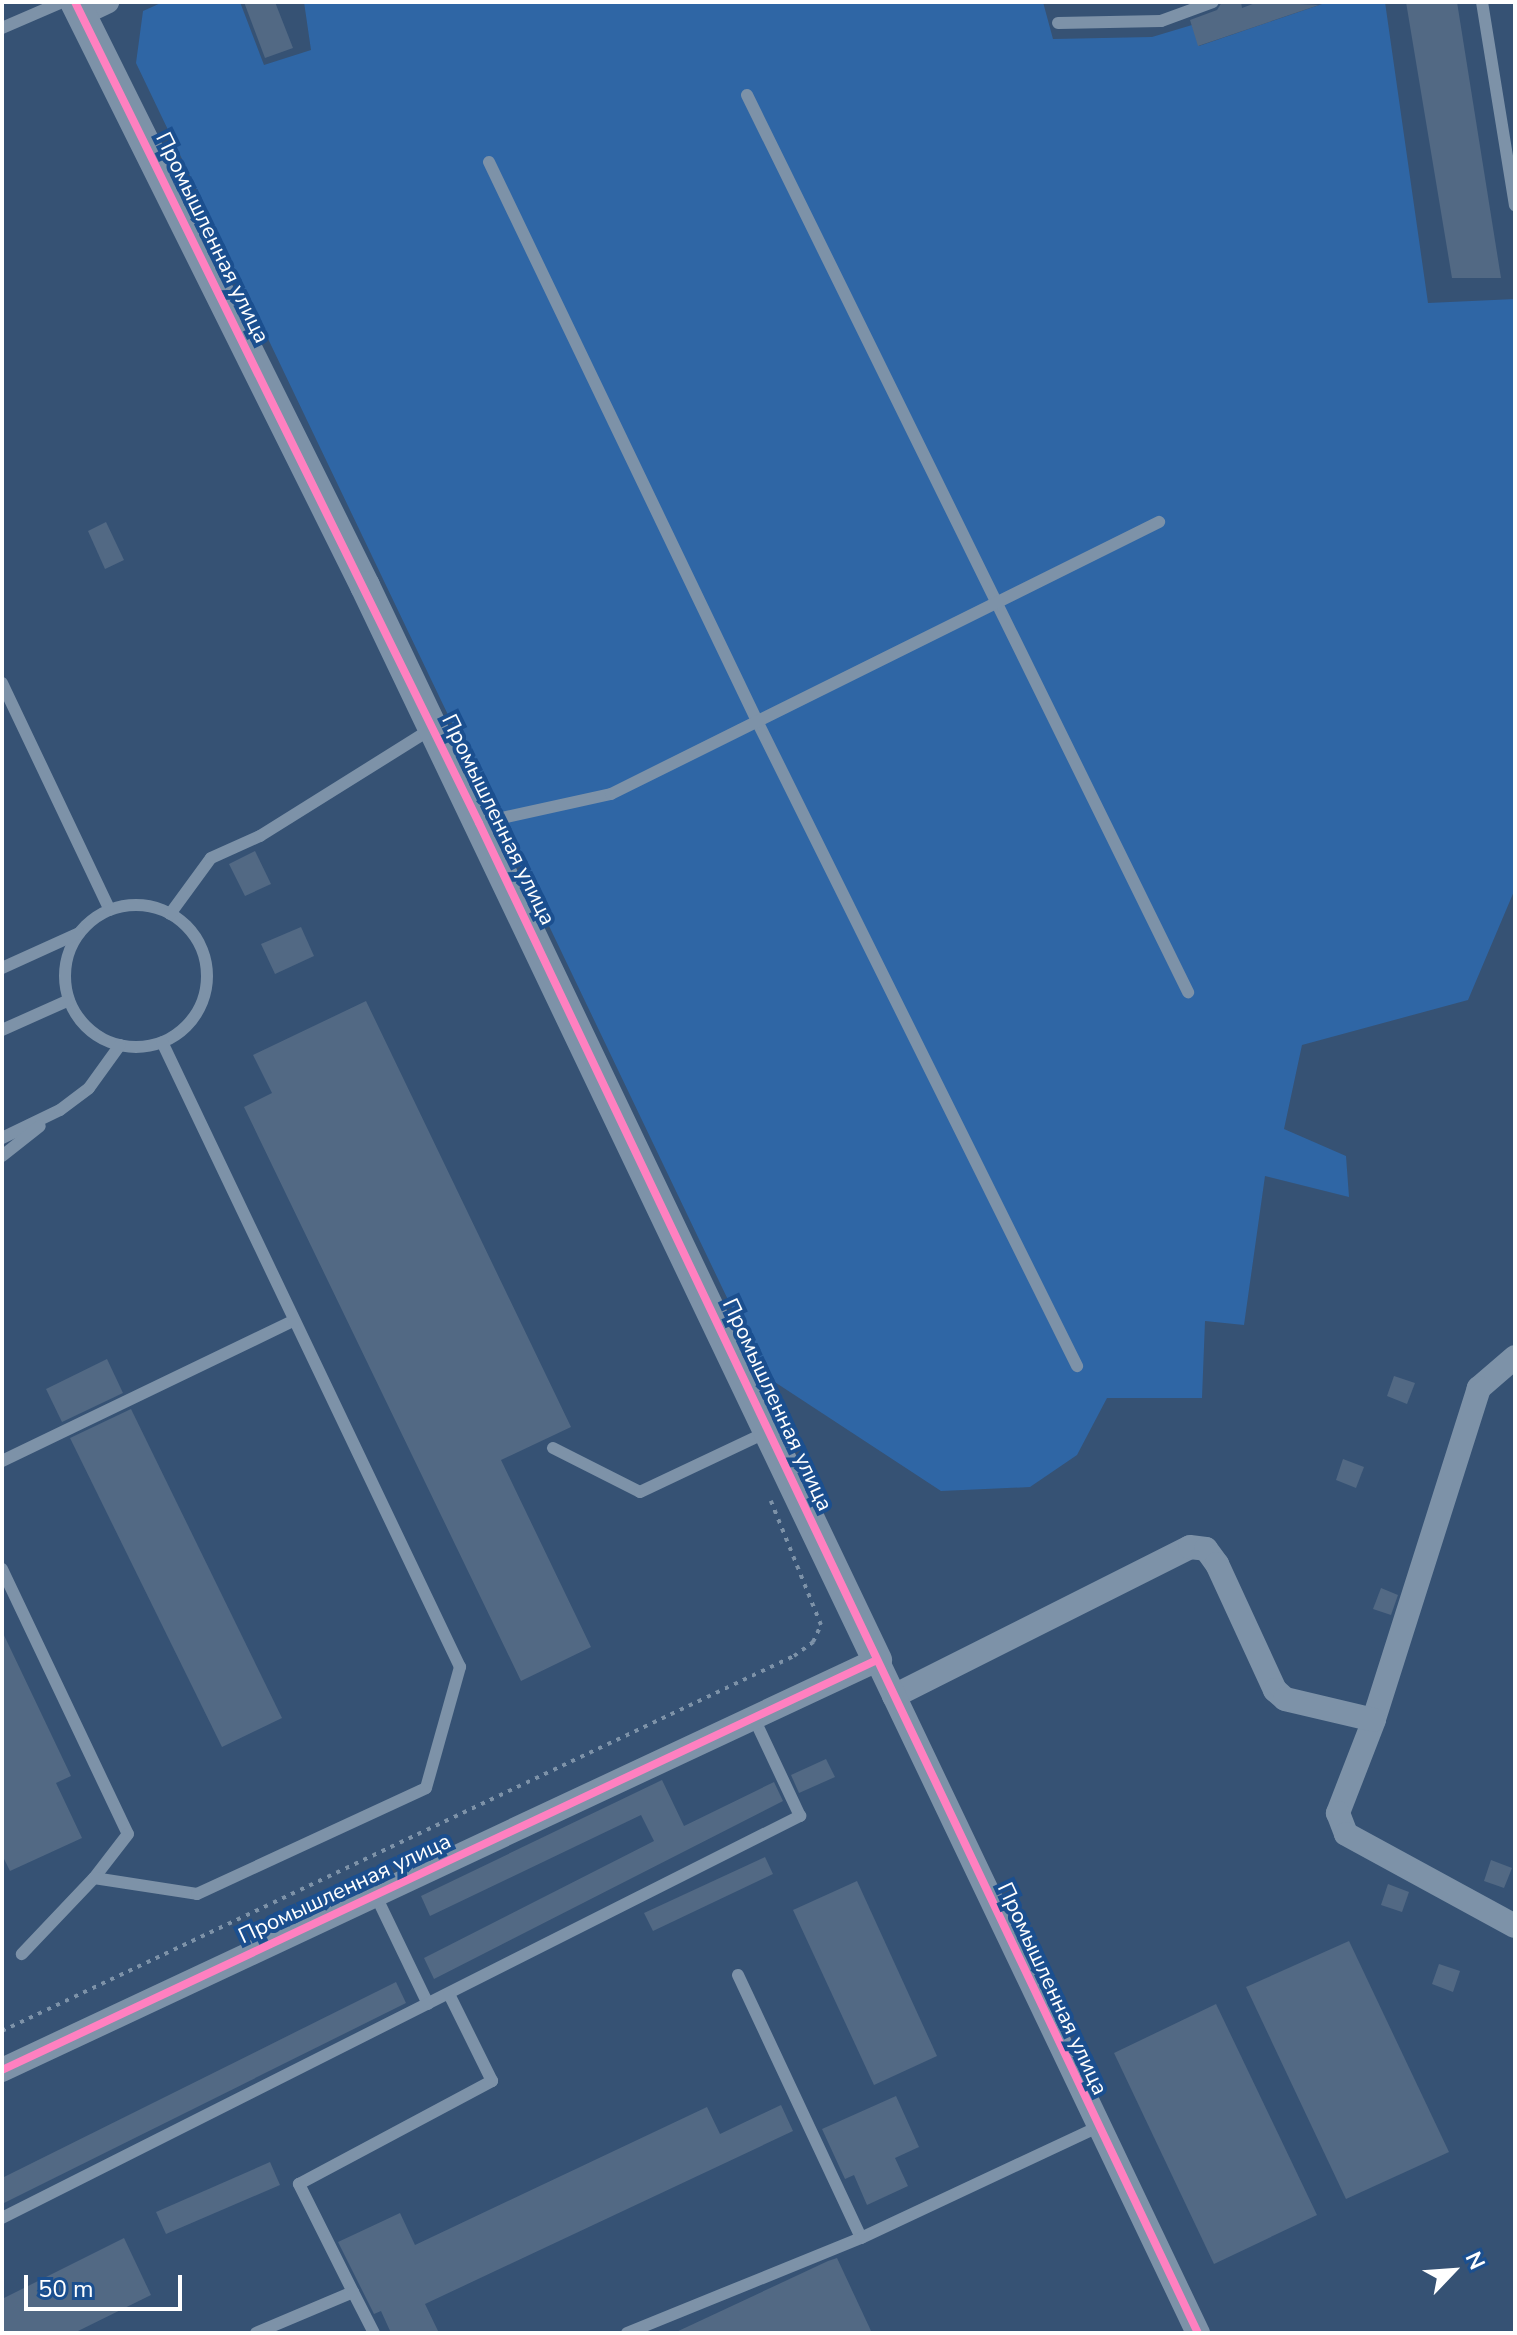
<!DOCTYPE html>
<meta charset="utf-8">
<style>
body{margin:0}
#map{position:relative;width:1517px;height:2335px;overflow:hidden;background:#365274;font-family:"Nunito Sans",sans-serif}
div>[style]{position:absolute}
.green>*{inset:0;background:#2f66a5}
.building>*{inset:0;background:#526984}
.path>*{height:4px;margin-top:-2px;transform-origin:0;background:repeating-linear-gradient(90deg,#7d92a8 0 4px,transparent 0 10px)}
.service>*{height:12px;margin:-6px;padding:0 6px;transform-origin:6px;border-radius:6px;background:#7d92a8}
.service>.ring{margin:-6px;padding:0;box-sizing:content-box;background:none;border:12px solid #7d92a8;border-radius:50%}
.minor>*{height:24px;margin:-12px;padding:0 12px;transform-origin:12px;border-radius:12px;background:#7d92a8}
.tertiary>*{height:30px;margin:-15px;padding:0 15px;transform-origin:15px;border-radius:15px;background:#7d92a8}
.cycleway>*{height:8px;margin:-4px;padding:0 4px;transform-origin:4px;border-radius:4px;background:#ff80c0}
span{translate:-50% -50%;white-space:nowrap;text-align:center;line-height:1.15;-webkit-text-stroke:8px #1b4f8f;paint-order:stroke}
.street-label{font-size:22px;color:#fff}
.frame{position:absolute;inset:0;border:4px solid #fff;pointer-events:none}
.north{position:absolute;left:1413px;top:2231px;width:80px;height:80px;-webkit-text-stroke:6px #1b4f8f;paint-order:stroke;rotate:65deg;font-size:22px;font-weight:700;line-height:32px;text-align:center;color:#fff}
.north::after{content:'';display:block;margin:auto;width:28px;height:36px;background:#fff;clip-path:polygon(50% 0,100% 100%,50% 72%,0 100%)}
.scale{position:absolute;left:24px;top:2275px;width:158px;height:36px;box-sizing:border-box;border:4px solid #fff;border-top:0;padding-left:10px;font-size:24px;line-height:28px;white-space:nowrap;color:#fff;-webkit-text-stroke:6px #1b4f8f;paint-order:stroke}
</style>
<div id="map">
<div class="green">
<div style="clip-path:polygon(163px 2px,240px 2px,264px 65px,311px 50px,304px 2px,1043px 2px,1053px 39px,1152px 37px,1192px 25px,1199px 46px,1328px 2px,1385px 2px,1428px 303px,1515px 299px,1515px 889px,1468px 1000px,1302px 1045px,1284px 1129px,1346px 1156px,1349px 1197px,1265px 1176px,1244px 1325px,1205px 1321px,1202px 1398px,1107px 1398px,1077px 1455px,1030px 1487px,941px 1491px,764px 1375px,136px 63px,143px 11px)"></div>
</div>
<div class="building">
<div style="clip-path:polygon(244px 2px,275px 2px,293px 48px,265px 58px)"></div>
<div style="clip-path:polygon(1222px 2px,1241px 2px,1242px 8px,1258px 2px,1319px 5px,1198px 46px,1190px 20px,1217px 10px)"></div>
<div style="clip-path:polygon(1406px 2px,1457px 2px,1501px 278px,1452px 278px)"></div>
<div style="clip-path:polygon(106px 522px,124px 560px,105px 569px,88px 531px)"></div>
<div style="clip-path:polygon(255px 851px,271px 884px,245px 896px,229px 864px)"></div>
<div style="clip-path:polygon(301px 927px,314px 956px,275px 974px,261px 944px)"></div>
<div style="clip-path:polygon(366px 1001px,571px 1427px,501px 1460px,591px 1647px,521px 1681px,244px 1107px,272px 1093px,253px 1055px)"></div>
<div style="clip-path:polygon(107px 1359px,123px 1393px,62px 1422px,46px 1389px)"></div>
<div style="clip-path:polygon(1394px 1376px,1415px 1383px,1407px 1404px,1387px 1396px)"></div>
<div style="clip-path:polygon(131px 1409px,282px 1718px,222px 1747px,70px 1438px)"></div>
<div style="clip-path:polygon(1343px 1459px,1364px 1467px,1356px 1488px,1336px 1480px)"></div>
<div style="clip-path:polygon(1381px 1588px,1398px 1595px,1391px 1615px,1373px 1609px)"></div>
<div style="clip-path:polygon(2px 1631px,71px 1776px,56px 1783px,82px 1838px,10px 1871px,2px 1855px)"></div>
<div style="clip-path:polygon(826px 1759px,835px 1777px,799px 1793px,791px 1775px)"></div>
<div style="clip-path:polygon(662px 1780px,684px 1826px,774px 1782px,783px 1801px,434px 1979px,424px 1958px,654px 1841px,641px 1815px,430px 1916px,421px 1896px)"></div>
<div style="clip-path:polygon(765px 1857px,773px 1874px,653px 1931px,644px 1913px)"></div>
<div style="clip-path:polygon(1491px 1860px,1512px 1868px,1504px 1888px,1484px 1881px)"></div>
<div style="clip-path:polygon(857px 1881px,937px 2056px,874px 2085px,793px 1910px)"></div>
<div style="clip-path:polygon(1388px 1884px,1409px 1892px,1402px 1912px,1381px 1905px)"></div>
<div style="clip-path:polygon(1349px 1941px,1449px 2152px,1346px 2199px,1246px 1987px)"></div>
<div style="clip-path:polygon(1439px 1964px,1460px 1971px,1453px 1992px,1432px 1984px)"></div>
<div style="clip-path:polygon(396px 1982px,406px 2003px,2px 2204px,2px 2178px)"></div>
<div style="clip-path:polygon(1216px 2004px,1317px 2215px,1214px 2264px,1114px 2053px)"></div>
<div style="clip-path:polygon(896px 2096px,919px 2147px,895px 2158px,908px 2186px,867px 2205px,854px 2175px,845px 2179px,822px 2129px)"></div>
<div style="clip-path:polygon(781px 2105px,793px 2131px,425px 2304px,439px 2333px,391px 2333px,381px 2311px,374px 2314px,338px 2242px,400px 2213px,415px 2245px,707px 2107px,720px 2134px)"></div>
<div style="clip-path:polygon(270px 2162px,280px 2185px,166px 2234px,156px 2212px)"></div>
<div style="clip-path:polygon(124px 2238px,151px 2295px,74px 2333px,2px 2333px,2px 2299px)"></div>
<div style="clip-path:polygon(837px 2258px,872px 2333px,674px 2333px,828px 2261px)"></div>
</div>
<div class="path">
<div style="left:2px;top:2031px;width:876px;rotate:-25.34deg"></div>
<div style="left:794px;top:1656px;width:24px;rotate:-36deg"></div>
<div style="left:813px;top:1642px;width:19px;rotate:-65deg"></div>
<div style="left:821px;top:1625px;width:134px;rotate:-112deg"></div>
</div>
<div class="service">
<div style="left:1482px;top:2px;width:206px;rotate:80.8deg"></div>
<div style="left:1058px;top:23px;width:103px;rotate:-1.1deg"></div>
<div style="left:1161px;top:21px;width:55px;rotate:-20.1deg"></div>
<div style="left:2px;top:28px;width:65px;rotate:-23.4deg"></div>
<div style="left:747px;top:95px;width:1000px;rotate:63.82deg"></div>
<div style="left:489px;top:162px;width:622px;rotate:64.38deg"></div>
<div style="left:758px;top:723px;width:718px;rotate:63.61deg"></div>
<div style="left:2px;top:683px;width:251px;rotate:64.6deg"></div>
<div style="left:479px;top:823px;width:135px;rotate:-12.4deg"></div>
<div style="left:611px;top:794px;width:612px;rotate:-26.4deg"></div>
<div class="ring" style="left:65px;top:905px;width:130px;height:130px"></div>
<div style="left:170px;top:914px;width:69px;rotate:-53.8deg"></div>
<div style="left:211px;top:858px;width:54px;rotate:-24.2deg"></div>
<div style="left:260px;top:836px;width:202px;rotate:-32deg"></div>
<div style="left:2px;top:968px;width:85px;rotate:-24.4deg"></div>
<div style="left:2px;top:1030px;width:73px;rotate:-24.1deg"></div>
<div style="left:2px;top:1138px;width:64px;rotate:-25.8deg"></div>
<div style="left:60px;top:1110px;width:36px;rotate:-37deg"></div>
<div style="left:89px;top:1088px;width:53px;rotate:-54.2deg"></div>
<div style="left:2px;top:1156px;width:48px;rotate:-38.3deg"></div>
<div style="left:553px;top:1448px;width:97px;rotate:26.8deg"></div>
<div style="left:640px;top:1492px;width:140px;rotate:-25.3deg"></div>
<div style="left:2px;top:1461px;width:323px;rotate:-25.7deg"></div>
<div style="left:2px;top:1569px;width:293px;rotate:64.6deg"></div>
<div style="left:128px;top:1834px;width:56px;rotate:127.7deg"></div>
<div style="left:94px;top:1878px;width:105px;rotate:133.5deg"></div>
<div style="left:94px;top:1878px;width:104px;rotate:8.8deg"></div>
<div style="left:197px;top:1894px;width:252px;rotate:-24.8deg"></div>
<div style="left:426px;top:1788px;width:126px;rotate:-74.3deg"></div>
<div style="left:460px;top:1667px;width:692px;rotate:-115.49deg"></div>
<div style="left:375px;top:1894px;width:122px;rotate:64.3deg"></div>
<div style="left:738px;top:1975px;width:290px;rotate:64.9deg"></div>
<div style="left:2px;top:2218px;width:894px;rotate:-26.74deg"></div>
<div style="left:800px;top:1816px;width:110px;rotate:-115.2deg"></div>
<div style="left:353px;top:2292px;width:121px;rotate:-116.6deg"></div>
<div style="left:299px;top:2184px;width:219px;rotate:-28.1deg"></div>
<div style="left:492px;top:2081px;width:97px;rotate:-116.3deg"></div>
<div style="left:256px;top:2333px;width:105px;rotate:-22.9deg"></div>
<div style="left:353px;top:2292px;width:46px;rotate:62.9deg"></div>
<div style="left:627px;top:2333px;width:253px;rotate:-22.1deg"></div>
<div style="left:861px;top:2238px;width:262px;rotate:-25.1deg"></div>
</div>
<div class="minor">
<div style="left:81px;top:14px;width:29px;rotate:-25deg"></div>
<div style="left:1515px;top:1357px;width:48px;rotate:139.3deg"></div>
<div style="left:1479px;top:1388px;width:348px;rotate:107.6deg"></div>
<div style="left:1374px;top:1720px;width:100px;rotate:111.2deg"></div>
<div style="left:1338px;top:1813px;width:22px;rotate:69deg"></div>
<div style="left:1346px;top:1834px;width:192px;rotate:28.6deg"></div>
<div style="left:894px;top:1696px;width:331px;rotate:-26.7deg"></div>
<div style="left:1190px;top:1547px;width:16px;rotate:7deg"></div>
<div style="left:1206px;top:1549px;width:19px;rotate:54deg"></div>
<div style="left:1217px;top:1564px;width:139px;rotate:65.3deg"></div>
<div style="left:1275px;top:1690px;width:13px;rotate:42deg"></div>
<div style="left:1285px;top:1699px;width:91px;rotate:13.3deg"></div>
<div style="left:2px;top:2070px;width:966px;rotate:-25.11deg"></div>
<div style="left:877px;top:1660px;width:746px;rotate:64.5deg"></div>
</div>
<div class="tertiary">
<div style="left:75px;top:2px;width:652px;rotate:63.59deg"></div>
<div style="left:365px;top:586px;width:1190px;rotate:64.51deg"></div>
</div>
<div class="cycleway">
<div style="left:75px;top:2px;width:915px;rotate:63.8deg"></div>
<div style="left:479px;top:823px;width:1672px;rotate:64.54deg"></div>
<div style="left:2px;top:2070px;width:966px;rotate:-25.11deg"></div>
</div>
<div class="street-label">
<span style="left:212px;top:238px;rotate:64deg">Промышленная улица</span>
<span style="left:498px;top:820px;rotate:64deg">Промышленная улица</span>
<span style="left:777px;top:1405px;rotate:65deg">Промышленная улица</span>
<span style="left:345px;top:1889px;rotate:-25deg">Промышленная улица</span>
<span style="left:1052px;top:1989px;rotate:65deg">Промышленная улица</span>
</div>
<div class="frame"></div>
<div class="north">N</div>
<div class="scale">50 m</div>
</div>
